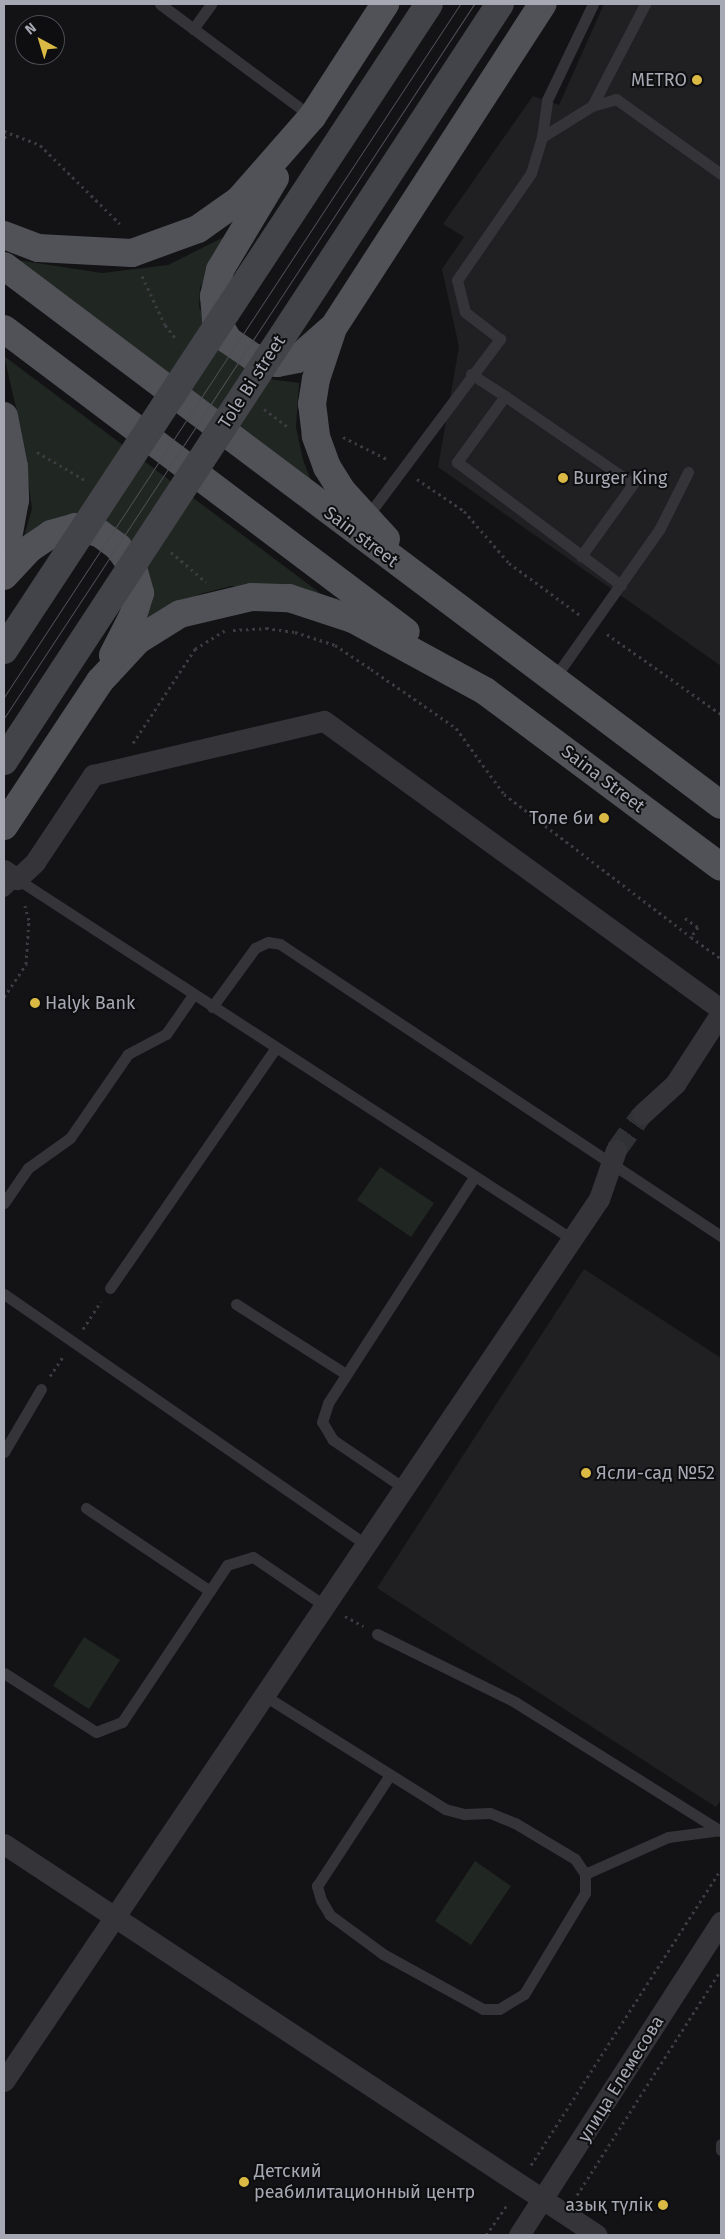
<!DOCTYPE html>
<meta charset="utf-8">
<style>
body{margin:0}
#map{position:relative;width:725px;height:2239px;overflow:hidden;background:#131315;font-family:"Fira Sans",sans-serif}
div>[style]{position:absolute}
.built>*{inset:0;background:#201f21}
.green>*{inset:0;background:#202621}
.minor-tunnel>*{height:21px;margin-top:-10.5px;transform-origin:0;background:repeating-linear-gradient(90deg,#303135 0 21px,transparent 0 32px)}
.path>*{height:3px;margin-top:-1.5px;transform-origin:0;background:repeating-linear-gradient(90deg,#3b3c40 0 2.5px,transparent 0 6.5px)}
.service>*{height:11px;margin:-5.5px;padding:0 5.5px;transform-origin:5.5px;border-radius:5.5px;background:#353539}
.minor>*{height:21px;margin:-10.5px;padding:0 10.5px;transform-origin:10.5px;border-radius:10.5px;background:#353539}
.primary>*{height:28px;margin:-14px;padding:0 14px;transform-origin:14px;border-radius:14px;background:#515258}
.tram>*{height:1px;margin:-0.5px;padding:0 0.5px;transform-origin:0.5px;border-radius:0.5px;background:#4e4f54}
.secondary-bridge>*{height:28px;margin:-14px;padding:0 14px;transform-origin:14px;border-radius:14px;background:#434449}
.dots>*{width:14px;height:14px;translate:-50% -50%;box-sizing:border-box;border:2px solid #0e0e10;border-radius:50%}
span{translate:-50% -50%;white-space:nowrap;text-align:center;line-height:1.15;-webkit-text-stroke:4px #0e0e10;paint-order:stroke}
.poi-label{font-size:18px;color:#a6a9b3}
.right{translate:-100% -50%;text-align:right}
.left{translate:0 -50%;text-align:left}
.street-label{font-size:18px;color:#a6a9b3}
.frame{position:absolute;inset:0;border:5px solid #a6a9b3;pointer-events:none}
.north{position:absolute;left:15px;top:15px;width:50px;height:50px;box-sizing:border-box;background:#0e0e10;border:1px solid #4b4c51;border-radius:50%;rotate:321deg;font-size:14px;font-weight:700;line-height:20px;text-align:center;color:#a6a9b3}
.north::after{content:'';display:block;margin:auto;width:18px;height:22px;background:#dbb945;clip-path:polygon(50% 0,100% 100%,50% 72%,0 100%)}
</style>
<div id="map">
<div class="built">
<div style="clip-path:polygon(604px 4px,721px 4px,721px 666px,438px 467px,459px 347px,442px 269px,464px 237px,443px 224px,533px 96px,559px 105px)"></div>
<div style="clip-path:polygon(584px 1269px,721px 1358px,721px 1800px,716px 1807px,377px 1588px)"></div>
</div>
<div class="green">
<div style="clip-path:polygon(224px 237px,200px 288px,199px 307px,217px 343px,261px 378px,299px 383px,296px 427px,303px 460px,313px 485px,11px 259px,102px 273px,168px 265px)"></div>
<div style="clip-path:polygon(4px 356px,320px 593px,231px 586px,200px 594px,145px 620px,102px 524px,23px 540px,32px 509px,21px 429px)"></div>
<div style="clip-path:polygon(380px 1167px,434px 1203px,411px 1237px,357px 1200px)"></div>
<div style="clip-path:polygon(84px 1637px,120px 1660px,89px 1709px,53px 1686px)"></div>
<div style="clip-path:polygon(475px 1861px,511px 1886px,471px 1945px,435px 1921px)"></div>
</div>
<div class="minor-tunnel">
<div style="left:616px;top:1150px;width:44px;rotate:-54.2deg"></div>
</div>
<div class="path">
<div style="left:4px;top:131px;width:39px;rotate:21deg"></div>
<div style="left:40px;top:145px;width:112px;rotate:44.6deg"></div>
<div style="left:4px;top:138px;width:6px;rotate:-51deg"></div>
<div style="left:142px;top:276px;width:54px;rotate:64.9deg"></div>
<div style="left:165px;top:325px;width:19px;rotate:51deg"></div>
<div style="left:264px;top:409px;width:31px;rotate:37deg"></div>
<div style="left:343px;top:437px;width:51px;rotate:26.6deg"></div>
<div style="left:37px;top:452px;width:56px;rotate:30.3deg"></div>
<div style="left:417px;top:479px;width:57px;rotate:34.2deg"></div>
<div style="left:464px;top:511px;width:69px;rotate:49.1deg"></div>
<div style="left:509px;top:563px;width:88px;rotate:36.2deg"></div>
<div style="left:171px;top:552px;width:46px;rotate:40.6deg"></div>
<div style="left:233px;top:630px;width:33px;rotate:-3deg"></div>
<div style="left:266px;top:628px;width:29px;rotate:8deg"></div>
<div style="left:295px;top:632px;width:42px;rotate:18deg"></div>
<div style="left:335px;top:645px;width:43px;rotate:33.7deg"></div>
<div style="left:371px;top:669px;width:103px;rotate:34.8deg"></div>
<div style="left:456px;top:728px;width:82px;rotate:54deg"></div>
<div style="left:504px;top:794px;width:235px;rotate:37.4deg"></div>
<div style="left:607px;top:634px;width:139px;rotate:35.1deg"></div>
<div style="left:133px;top:743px;width:113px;rotate:-56.6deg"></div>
<div style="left:195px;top:649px;width:36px;rotate:-32deg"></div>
<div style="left:685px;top:918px;width:16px;rotate:35deg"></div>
<div style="left:698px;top:927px;width:12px;rotate:125deg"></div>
<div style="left:691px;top:937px;width:37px;rotate:36deg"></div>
<div style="left:4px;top:997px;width:40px;rotate:-56deg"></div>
<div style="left:26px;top:964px;width:44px;rotate:-86.1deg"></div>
<div style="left:29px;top:920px;width:15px;rotate:-106deg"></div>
<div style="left:83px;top:1329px;width:33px;rotate:-57deg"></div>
<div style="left:50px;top:1376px;width:23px;rotate:-56deg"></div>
<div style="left:345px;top:1616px;width:21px;rotate:29deg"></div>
<div style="left:531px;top:2165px;width:352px;rotate:-57.3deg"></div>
<div style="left:577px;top:2195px;width:267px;rotate:-57.4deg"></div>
<div style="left:486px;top:2235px;width:39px;rotate:-55deg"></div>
</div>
<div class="service">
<div style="left:160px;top:4px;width:189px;rotate:36.6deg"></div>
<div style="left:193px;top:29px;width:31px;rotate:-54deg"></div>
<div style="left:592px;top:106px;width:115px;rotate:-62.5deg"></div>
<div style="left:542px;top:137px;width:37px;rotate:-82deg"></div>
<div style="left:547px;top:100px;width:106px;rotate:-64.4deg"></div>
<div style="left:471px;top:374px;width:40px;rotate:32.9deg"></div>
<div style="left:505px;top:396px;width:82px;rotate:126deg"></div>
<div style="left:457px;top:462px;width:205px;rotate:36.9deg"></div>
<div style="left:505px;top:396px;width:155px;rotate:34.5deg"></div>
<div style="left:633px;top:484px;width:89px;rotate:125.8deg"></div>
<div style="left:366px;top:518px;width:224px;rotate:-53.2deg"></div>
<div style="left:500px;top:339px;width:44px;rotate:-142.4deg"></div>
<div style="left:465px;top:312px;width:33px;rotate:-104deg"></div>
<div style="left:457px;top:280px;width:130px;rotate:-55.3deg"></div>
<div style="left:531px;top:173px;width:38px;rotate:-73deg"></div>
<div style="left:542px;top:137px;width:59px;rotate:-31.8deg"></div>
<div style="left:592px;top:106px;width:25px;rotate:-16deg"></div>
<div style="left:616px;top:99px;width:129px;rotate:35.5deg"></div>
<div style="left:553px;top:680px;width:184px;rotate:-54.8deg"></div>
<div style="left:659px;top:530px;width:65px;rotate:-63.4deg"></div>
<div style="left:4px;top:891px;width:18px;rotate:-43deg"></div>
<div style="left:17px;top:879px;width:662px;rotate:32.97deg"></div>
<div style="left:212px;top:1007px;width:73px;rotate:-53.9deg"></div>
<div style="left:255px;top:948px;width:14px;rotate:-25deg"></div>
<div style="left:268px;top:942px;width:12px;rotate:9deg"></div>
<div style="left:280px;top:944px;width:529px;rotate:33.51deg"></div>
<div style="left:4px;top:1203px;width:42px;rotate:-55.6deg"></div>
<div style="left:28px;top:1168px;width:52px;rotate:-35.5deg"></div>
<div style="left:70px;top:1138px;width:102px;rotate:-55.4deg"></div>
<div style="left:128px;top:1054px;width:43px;rotate:-27.8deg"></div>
<div style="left:166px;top:1034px;width:47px;rotate:-55.3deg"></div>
<div style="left:110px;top:1288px;width:290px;rotate:-55.4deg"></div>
<div style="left:4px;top:1294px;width:441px;rotate:34.7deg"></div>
<div style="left:236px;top:1304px;width:130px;rotate:32.5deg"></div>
<div style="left:4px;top:1452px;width:73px;rotate:-59.6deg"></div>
<div style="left:404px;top:1488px;width:86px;rotate:-145.9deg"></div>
<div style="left:333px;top:1440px;width:21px;rotate:-121deg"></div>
<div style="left:322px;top:1422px;width:20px;rotate:-72deg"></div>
<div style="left:328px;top:1403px;width:270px;rotate:-57.1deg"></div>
<div style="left:86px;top:1508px;width:149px;rotate:33.8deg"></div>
<div style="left:377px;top:1634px;width:154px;rotate:26.2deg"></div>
<div style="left:515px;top:1702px;width:243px;rotate:32.1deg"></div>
<div style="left:4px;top:1673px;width:109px;rotate:32.7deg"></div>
<div style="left:96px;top:1732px;width:28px;rotate:-21deg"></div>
<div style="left:122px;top:1722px;width:189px;rotate:-56.2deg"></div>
<div style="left:227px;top:1565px;width:27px;rotate:-17deg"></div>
<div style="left:253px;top:1557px;width:87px;rotate:34.2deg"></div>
<div style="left:265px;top:1696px;width:213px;rotate:32.1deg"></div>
<div style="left:445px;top:1809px;width:20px;rotate:15deg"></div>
<div style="left:464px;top:1814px;width:26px;rotate:-2deg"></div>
<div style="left:490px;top:1813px;width:27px;rotate:22deg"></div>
<div style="left:515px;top:1823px;width:70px;rotate:31deg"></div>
<div style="left:575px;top:1859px;width:18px;rotate:56deg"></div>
<div style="left:585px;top:1874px;width:19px;rotate:90deg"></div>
<div style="left:585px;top:1893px;width:118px;rotate:121.1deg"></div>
<div style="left:524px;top:1994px;width:29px;rotate:149deg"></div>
<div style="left:499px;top:2009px;width:16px;rotate:180deg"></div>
<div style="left:483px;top:2009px;width:114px;rotate:-151.2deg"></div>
<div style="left:383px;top:1954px;width:66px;rotate:-143.7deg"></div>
<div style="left:330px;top:1915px;width:17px;rotate:-121deg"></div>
<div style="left:321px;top:1900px;width:15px;rotate:-106deg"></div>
<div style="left:317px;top:1886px;width:133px;rotate:-56.7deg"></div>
<div style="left:585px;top:1874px;width:91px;rotate:-24deg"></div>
<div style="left:668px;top:1837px;width:53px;rotate:-7.5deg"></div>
<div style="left:721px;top:2144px;width:6px;rotate:90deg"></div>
</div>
<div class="minor">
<div style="left:4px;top:870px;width:16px;rotate:35deg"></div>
<div style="left:17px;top:879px;width:25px;rotate:-43deg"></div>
<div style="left:35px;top:862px;width:105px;rotate:-56.3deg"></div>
<div style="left:93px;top:775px;width:237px;rotate:-13.2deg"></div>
<div style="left:324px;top:721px;width:490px;rotate:36deg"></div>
<div style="left:642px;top:1114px;width:45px;rotate:-42.3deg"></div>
<div style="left:675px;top:1084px;width:85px;rotate:-57.1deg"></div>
<div style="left:4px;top:1844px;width:710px;rotate:33.4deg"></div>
<div style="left:4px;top:2081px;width:1064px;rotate:-56deg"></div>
<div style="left:599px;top:1199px;width:52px;rotate:-70.9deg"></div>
<div style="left:519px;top:2235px;width:373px;rotate:-57.2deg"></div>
</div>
<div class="primary">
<div style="left:275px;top:178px;width:107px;rotate:120.9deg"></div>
<div style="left:220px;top:270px;width:27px;rotate:103deg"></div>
<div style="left:214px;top:296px;width:23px;rotate:85deg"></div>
<div style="left:216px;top:319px;width:24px;rotate:60deg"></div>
<div style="left:228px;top:340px;width:30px;rotate:34deg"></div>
<div style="left:253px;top:357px;width:25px;rotate:14deg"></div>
<div style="left:277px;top:363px;width:20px;rotate:-11deg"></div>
<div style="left:297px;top:359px;width:45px;rotate:-41.4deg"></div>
<div style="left:4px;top:235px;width:36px;rotate:21deg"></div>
<div style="left:38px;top:248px;width:94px;rotate:3deg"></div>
<div style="left:132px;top:253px;width:70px;rotate:-20deg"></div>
<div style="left:198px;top:229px;width:50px;rotate:-35.3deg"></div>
<div style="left:239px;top:200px;width:111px;rotate:-48.7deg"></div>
<div style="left:312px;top:117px;width:135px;rotate:-57.1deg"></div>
<div style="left:4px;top:266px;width:897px;rotate:36.93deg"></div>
<div style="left:4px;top:329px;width:503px;rotate:37.01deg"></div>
<div style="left:4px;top:416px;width:52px;rotate:78.9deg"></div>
<div style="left:14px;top:467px;width:33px;rotate:88deg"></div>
<div style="left:15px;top:500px;width:61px;rotate:100.4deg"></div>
<div style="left:386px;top:539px;width:65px;rotate:-132.5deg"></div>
<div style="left:342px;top:491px;width:28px;rotate:-122deg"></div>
<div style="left:327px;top:467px;width:33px;rotate:-110deg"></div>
<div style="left:316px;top:436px;width:32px;rotate:-97deg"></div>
<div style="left:312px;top:404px;width:25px;rotate:-81deg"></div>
<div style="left:316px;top:379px;width:54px;rotate:-71.6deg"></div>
<div style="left:333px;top:328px;width:386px;rotate:-57.1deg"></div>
<div style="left:4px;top:576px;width:37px;rotate:-47deg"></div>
<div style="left:29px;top:549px;width:27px;rotate:-34deg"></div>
<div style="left:51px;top:534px;width:25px;rotate:-16deg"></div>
<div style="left:75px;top:527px;width:25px;rotate:14deg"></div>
<div style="left:99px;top:533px;width:24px;rotate:36deg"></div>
<div style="left:118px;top:547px;width:26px;rotate:54deg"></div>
<div style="left:133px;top:568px;width:26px;rotate:74deg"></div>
<div style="left:140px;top:593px;width:24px;rotate:107deg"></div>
<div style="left:133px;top:616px;width:44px;rotate:117.1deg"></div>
<div style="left:4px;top:826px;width:174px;rotate:-56.5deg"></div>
<div style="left:100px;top:681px;width:56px;rotate:-47.2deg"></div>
<div style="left:138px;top:640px;width:49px;rotate:-31.8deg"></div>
<div style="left:180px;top:614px;width:74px;rotate:-13.3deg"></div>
<div style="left:252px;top:597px;width:37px;rotate:2deg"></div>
<div style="left:289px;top:598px;width:67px;rotate:18.2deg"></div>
<div style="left:353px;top:619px;width:150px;rotate:28.6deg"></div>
<div style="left:485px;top:691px;width:294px;rotate:36.7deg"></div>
</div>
<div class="tram">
<div style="left:4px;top:697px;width:830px;rotate:-56.65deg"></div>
<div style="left:4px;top:718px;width:855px;rotate:-56.64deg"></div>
</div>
<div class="secondary-bridge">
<div style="left:4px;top:650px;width:773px;rotate:-56.66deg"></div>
<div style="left:4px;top:761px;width:905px;rotate:-56.77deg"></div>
</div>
<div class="dots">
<div style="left:697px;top:80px;background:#dbb945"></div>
<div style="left:563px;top:478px;background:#dbb945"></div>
<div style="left:604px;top:818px;background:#dbb945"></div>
<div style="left:35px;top:1003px;background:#dbb945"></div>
<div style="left:586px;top:1473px;background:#dbb945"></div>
<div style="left:244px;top:2182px;background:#dbb945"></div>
<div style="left:663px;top:2205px;background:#dbb945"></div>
</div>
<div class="poi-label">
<span class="right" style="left:687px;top:80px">METRO</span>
<span class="left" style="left:573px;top:478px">Burger King</span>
<span class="right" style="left:594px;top:818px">Толе би</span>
<span class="left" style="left:45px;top:1003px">Halyk Bank</span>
<span class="left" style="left:596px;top:1473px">Ясли-сад №52</span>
<span class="left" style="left:254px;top:2182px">Детский<br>реабилитационный центр</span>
<span class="right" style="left:653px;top:2205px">азық түлік</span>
</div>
<div class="street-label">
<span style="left:252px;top:382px;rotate:-57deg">Tole Bi street</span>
<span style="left:361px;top:537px;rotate:37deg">Sain street</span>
<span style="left:603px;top:779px;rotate:37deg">Saina Street</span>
<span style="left:621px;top:2079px;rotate:-58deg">улица Елемесова</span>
</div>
<div class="frame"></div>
<div class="north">N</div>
</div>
